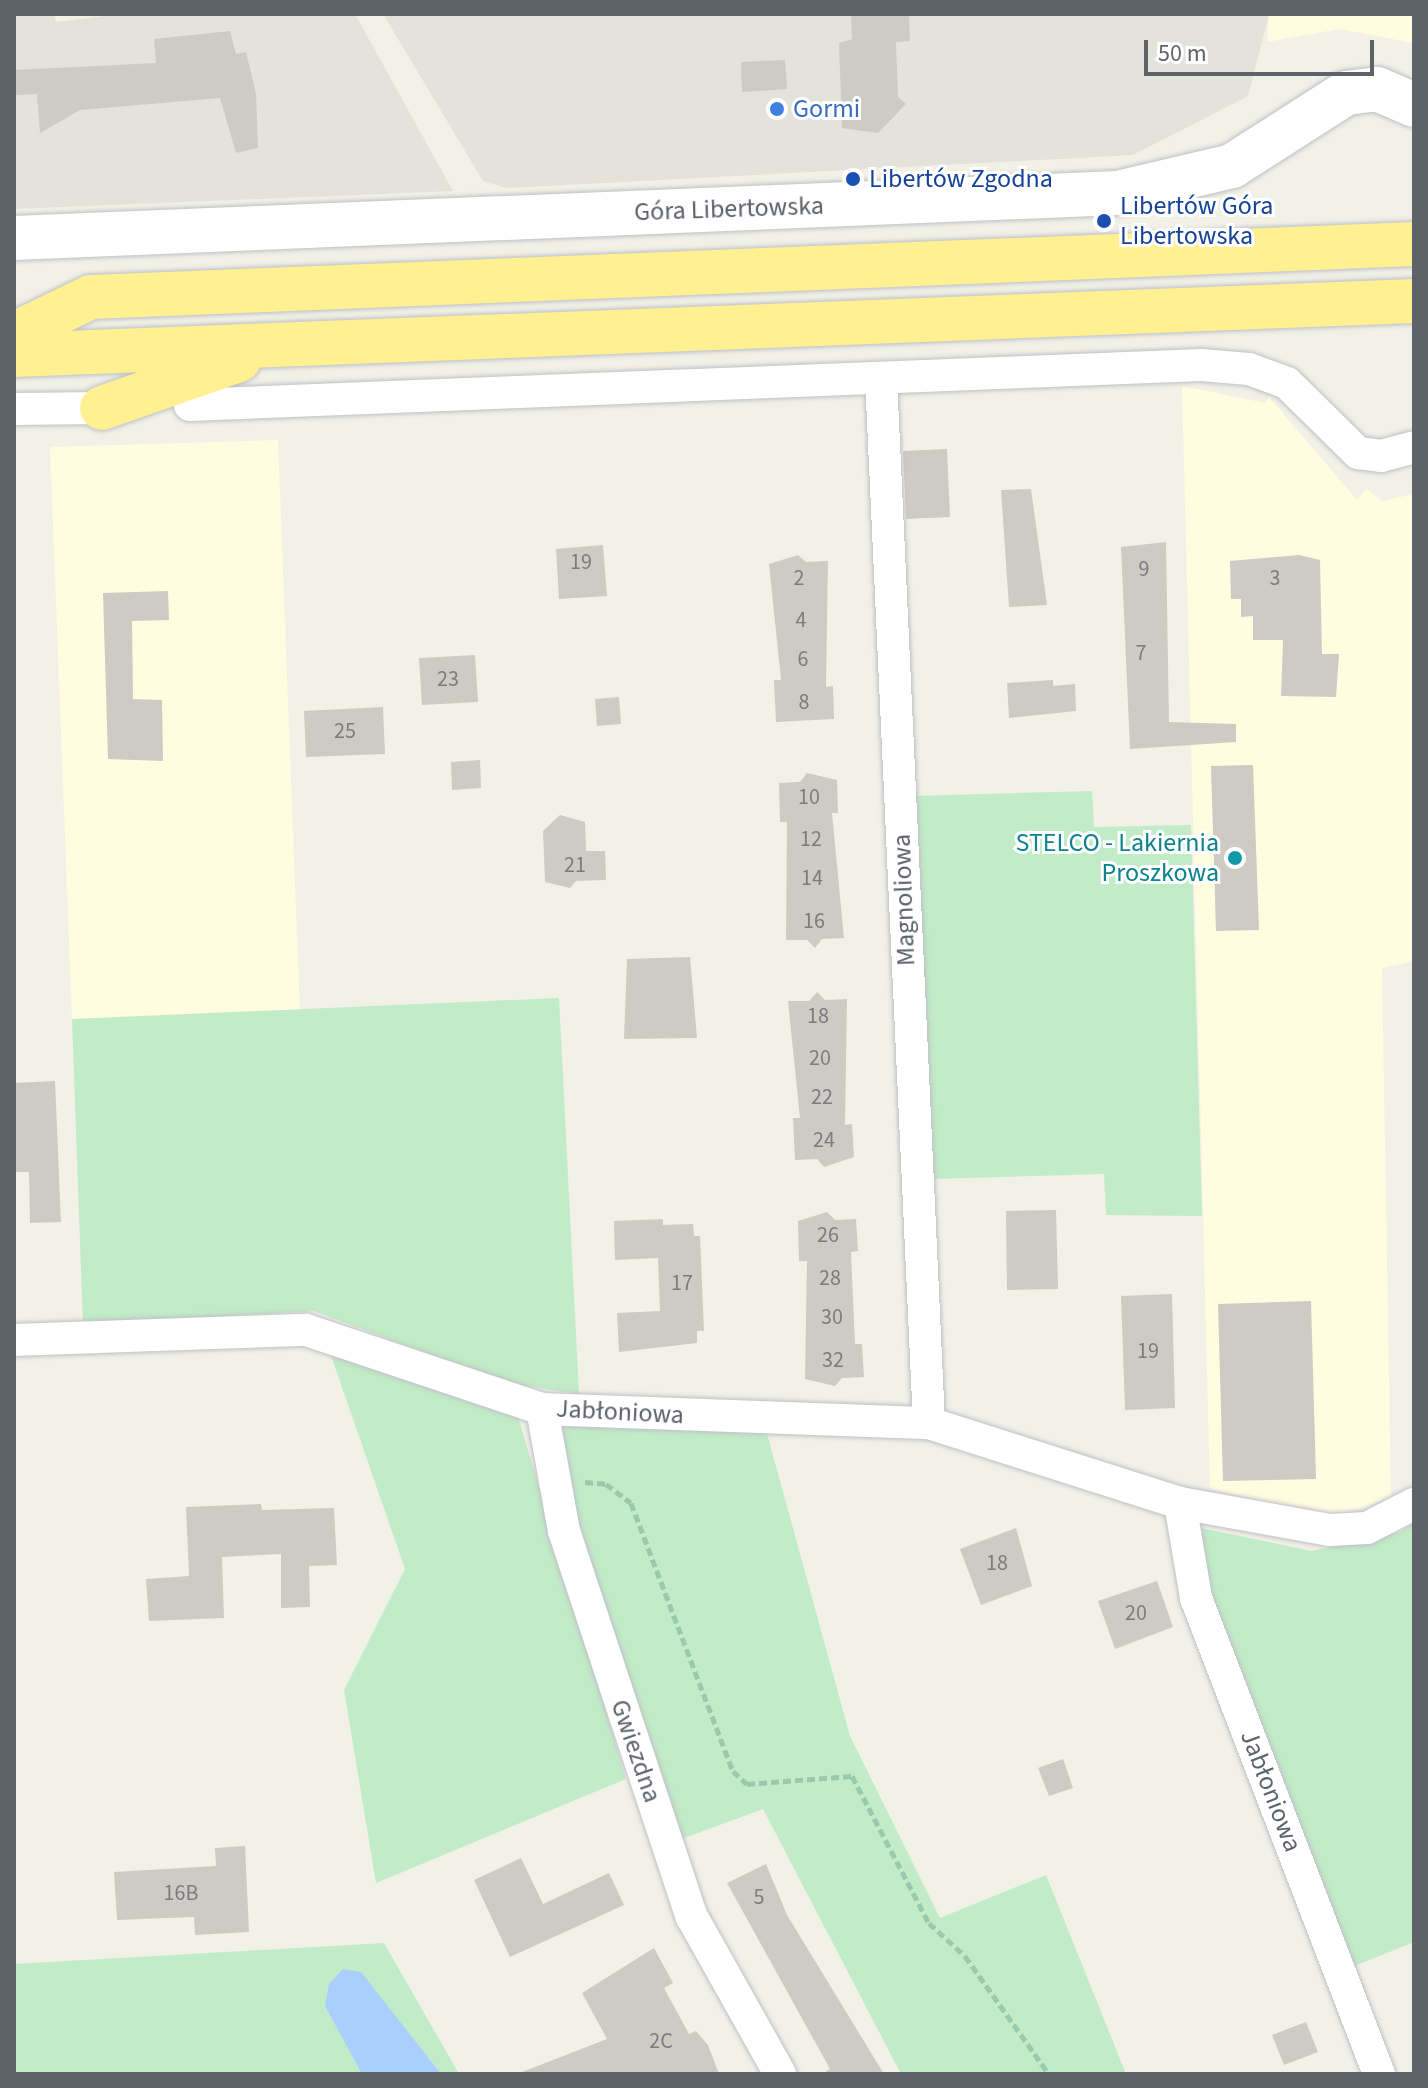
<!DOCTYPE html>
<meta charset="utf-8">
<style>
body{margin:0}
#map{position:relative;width:1428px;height:2088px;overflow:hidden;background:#f2f1e7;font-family:"Source Sans 3",sans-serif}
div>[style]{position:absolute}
.commercial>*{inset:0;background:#fffcdf}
.industrial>*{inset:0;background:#e3e2db}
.green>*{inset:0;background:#c2ebc7}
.water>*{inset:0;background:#aacfff}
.building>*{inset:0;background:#cdcbc4}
.path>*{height:5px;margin-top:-2.5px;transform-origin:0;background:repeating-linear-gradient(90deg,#99caad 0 8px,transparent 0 12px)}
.roads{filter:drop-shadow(0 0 2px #bec0c7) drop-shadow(0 0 2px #bec0c7)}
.street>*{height:32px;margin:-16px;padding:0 16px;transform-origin:16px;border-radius:16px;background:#fff}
.secondary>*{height:44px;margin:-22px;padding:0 22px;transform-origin:22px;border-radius:22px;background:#fff}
.highway>*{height:44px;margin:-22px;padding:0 22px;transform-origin:22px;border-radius:22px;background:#fff191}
.dots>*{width:22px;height:22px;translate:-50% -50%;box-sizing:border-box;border:4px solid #fff;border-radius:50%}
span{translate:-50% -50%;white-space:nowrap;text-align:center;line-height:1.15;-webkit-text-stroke:6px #fff;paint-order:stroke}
.number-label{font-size:22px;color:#7a7c80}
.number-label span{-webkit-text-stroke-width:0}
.shop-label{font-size:26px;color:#366cbe}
.left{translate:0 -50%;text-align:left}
.transit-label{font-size:26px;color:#164399}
.street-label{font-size:26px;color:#5e6269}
.culture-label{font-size:26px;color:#0d838f}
.right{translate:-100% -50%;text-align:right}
.frame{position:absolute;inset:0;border:16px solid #5e6269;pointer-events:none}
.scale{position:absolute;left:1144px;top:40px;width:230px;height:36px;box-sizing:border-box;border:4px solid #5e6269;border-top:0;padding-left:10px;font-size:24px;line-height:28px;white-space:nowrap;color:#5e6269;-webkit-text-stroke:6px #fff;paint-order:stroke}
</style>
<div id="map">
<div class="commercial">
<div style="clip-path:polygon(1269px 14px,1414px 14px,1414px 43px,1339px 29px,1267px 42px)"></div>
<div style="clip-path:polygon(1182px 386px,1265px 403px,1269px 397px,1357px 500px,1366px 489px,1382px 501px,1414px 494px,1414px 961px,1382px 968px,1391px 1498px,1333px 1517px,1210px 1489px)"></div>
<div style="clip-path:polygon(278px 440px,300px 1015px,72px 1019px,50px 447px)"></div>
</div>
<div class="industrial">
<div style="clip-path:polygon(14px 14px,54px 14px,56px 22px,122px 14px,355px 14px,453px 191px,14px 209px)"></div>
<div style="clip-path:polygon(383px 14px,1269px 14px,1248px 96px,1133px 155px,507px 188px,483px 181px)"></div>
</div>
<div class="green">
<div style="clip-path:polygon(1092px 791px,1094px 827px,1191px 825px,1202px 1216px,1106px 1215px,1104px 1174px,929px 1179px,911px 796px)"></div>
<div style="clip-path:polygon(559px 998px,579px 1394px,507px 1383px,314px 1311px,83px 1324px,72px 1019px)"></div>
<div style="clip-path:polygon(326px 1341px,516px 1410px,626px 1779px,376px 1883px,344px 1690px,405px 1569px)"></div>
<div style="clip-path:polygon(542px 1409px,763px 1419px,850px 1736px,940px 1918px,1046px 1875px,1126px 2074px,901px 2074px,763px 1809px,668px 1844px)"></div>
<div style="clip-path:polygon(1414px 1522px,1414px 1942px,1347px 1969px,1211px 1609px,1196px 1527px,1312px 1551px,1401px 1532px)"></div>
<div style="clip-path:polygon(384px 1943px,459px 2074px,14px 2074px,14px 1964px)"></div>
</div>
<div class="water">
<div style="clip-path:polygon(343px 1969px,361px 1972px,441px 2074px,362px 2074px,325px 2006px,329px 1984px)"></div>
</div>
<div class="building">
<div style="clip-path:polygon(851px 14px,909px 14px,910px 41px,896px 42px,898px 97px,906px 104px,878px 133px,842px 128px,839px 43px,852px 39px)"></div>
<div style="clip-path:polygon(230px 31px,236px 54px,246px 52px,256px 94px,258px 148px,236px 153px,220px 98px,80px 110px,40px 133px,37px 94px,14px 95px,14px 70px,156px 63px,154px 39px)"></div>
<div style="clip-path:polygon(785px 60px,787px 89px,742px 92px,741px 62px)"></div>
<div style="clip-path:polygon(947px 449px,950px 517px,906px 519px,903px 451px)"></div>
<div style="clip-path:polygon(1031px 489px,1047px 605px,1009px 607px,1001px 490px)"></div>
<div style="clip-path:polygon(1166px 542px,1169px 722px,1236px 724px,1236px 742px,1130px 749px,1121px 547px)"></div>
<div style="clip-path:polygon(603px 545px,607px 596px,559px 599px,556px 549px)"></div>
<div style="clip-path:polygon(798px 555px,806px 562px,828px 561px,826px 687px,833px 686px,834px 719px,776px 722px,774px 680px,781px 680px,769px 564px)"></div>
<div style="clip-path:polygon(1299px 555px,1320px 560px,1322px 654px,1339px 654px,1336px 697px,1281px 696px,1283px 640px,1253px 640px,1253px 616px,1241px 617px,1241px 599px,1231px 599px,1230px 561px)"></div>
<div style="clip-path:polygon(168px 591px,169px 620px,132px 621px,133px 699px,162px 700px,163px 761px,108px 759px,103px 593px)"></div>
<div style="clip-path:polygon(475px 655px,478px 702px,422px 705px,419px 658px)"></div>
<div style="clip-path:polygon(1053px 680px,1053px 686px,1075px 684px,1076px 711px,1009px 718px,1007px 683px)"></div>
<div style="clip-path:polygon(619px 697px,621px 724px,597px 726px,595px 699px)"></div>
<div style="clip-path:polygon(383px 707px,385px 754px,306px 757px,304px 711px)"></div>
<div style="clip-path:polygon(480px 760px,481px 788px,452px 790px,451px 762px)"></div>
<div style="clip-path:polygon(1253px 765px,1259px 930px,1216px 931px,1211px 766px)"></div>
<div style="clip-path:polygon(807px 773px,837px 780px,838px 813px,832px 813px,844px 938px,822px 939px,815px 948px,807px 940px,786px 940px,787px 822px,780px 822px,779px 783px,800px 782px)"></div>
<div style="clip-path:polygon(560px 815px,585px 822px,586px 851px,605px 851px,606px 880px,576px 881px,570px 888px,545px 882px,543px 831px)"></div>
<div style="clip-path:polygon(690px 957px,697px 1038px,624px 1039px,627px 959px)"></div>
<div style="clip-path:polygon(817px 992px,825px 1000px,847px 999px,845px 1125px,852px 1124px,854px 1157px,824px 1167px,817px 1159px,795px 1160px,793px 1118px,800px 1118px,788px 1001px,809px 1001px)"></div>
<div style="clip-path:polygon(55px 1081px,61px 1222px,30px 1223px,29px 1172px,15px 1172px,14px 1083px)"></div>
<div style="clip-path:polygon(1056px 1210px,1058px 1289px,1007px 1290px,1006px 1211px)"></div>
<div style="clip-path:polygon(827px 1212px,835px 1220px,856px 1219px,858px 1251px,851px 1252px,855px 1344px,862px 1344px,864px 1377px,842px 1378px,835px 1386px,805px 1379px,807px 1261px,799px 1261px,798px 1221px)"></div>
<div style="clip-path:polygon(663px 1219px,663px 1225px,693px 1224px,694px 1236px,700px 1236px,704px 1331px,697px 1331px,697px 1343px,619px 1352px,617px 1313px,660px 1311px,658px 1258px,615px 1260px,614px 1221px)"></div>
<div style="clip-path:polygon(1172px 1294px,1175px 1408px,1125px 1410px,1121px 1296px)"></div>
<div style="clip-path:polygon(1311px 1301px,1316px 1479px,1223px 1481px,1218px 1304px)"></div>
<div style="clip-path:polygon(261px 1504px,262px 1510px,334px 1508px,337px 1565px,309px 1566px,310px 1607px,281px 1608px,281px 1554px,222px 1557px,224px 1618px,149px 1621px,146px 1579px,189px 1576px,186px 1507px)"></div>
<div style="clip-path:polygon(1016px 1528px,1032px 1586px,981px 1605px,960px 1549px)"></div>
<div style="clip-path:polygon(1157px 1581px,1173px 1627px,1115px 1649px,1098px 1601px)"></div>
<div style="clip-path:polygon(1063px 1759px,1073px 1788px,1049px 1796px,1038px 1768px)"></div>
<div style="clip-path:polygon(245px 1846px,249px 1932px,195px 1935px,194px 1917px,117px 1920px,114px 1872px,216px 1866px,215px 1848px)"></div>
<div style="clip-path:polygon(521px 1858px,543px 1904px,609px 1873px,624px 1905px,510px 1957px,474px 1880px)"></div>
<div style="clip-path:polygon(766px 1864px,787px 1915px,884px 2074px,822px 2074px,830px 2069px,727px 1883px)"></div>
<div style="clip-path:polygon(654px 1948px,673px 1983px,664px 1988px,689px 2034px,696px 2031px,708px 2045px,719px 2074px,517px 2074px,607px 2039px,582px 1993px)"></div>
<div style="clip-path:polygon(1306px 2022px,1318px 2052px,1284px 2065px,1272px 2035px)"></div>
</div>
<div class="path">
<div style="left:585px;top:1482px;width:21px;rotate:5deg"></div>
<div style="left:606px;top:1484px;width:31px;rotate:37deg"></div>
<div style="left:631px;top:1503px;width:287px;rotate:69.2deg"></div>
<div style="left:733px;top:1771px;width:19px;rotate:43deg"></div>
<div style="left:747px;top:1784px;width:105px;rotate:-4.4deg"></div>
<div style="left:852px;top:1776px;width:166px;rotate:62.4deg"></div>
<div style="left:929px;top:1923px;width:49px;rotate:42.5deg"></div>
<div style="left:965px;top:1956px;width:145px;rotate:54.6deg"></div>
</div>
<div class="roads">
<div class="street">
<div style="left:881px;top:378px;width:1046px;rotate:87.37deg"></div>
<div style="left:190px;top:405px;width:1012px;rotate:-2.27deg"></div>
<div style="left:1201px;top:365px;width:48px;rotate:4.8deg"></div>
<div style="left:1249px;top:369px;width:40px;rotate:20.2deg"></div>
<div style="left:1287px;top:383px;width:100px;rotate:44.6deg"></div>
<div style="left:1358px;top:453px;width:23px;rotate:7deg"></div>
<div style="left:1381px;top:456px;width:34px;rotate:-15deg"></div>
<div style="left:14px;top:409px;width:88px;rotate:-0.7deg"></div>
<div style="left:14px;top:1340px;width:292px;rotate:-2deg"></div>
<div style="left:306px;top:1330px;width:249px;rotate:18.5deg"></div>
<div style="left:542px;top:1409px;width:387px;rotate:2.1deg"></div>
<div style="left:929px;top:1423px;width:263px;rotate:17.7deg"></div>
<div style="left:1180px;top:1503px;width:152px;rotate:10.2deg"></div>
<div style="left:1330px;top:1530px;width:37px;rotate:-3deg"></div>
<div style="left:1367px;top:1528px;width:53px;rotate:-27.1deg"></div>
<div style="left:542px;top:1409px;width:124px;rotate:79.8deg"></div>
<div style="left:564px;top:1531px;width:407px;rotate:71.7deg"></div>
<div style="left:692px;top:1917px;width:180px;rotate:60.7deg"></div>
<div style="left:1180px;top:1503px;width:96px;rotate:80.4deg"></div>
<div style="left:1196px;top:1598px;width:510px;rotate:68.97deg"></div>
</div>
<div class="secondary">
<div style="left:14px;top:238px;width:1105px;rotate:-2.33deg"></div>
<div style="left:1118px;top:193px;width:117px;rotate:-13.3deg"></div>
<div style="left:1232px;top:166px;width:135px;rotate:-32.6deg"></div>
<div style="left:1346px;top:93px;width:31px;rotate:-7deg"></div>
<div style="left:1377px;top:89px;width:40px;rotate:23.4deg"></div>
</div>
<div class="highway">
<div style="left:14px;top:334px;width:85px;rotate:-25.7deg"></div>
<div style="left:91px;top:297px;width:1324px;rotate:-2.29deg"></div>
<div style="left:14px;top:355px;width:1401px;rotate:-2.21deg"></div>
<div style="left:102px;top:408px;width:145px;rotate:-19.3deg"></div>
</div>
</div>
<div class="dots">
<div style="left:777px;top:109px;background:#3f7fe0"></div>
<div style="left:853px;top:179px;background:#1a4fb4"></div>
<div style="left:1104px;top:221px;background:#1a4fb4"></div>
<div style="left:1235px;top:858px;background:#0f9aa8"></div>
</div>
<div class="number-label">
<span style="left:581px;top:563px">19</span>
<span style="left:1144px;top:570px">9</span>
<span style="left:799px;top:579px">2</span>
<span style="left:1275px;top:579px">3</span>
<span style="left:801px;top:621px">4</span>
<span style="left:1141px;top:654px">7</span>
<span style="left:803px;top:660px">6</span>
<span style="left:448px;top:680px">23</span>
<span style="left:804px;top:703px">8</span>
<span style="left:345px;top:732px">25</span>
<span style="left:809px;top:798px">10</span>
<span style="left:811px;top:840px">12</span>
<span style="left:575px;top:866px">21</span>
<span style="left:812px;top:879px">14</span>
<span style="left:814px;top:922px">16</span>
<span style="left:818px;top:1017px">18</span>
<span style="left:820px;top:1059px">20</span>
<span style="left:822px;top:1098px">22</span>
<span style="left:824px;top:1141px">24</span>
<span style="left:828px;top:1236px">26</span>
<span style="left:830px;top:1279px">28</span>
<span style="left:682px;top:1284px">17</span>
<span style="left:832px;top:1318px">30</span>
<span style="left:1148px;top:1352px">19</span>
<span style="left:833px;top:1361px">32</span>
<span style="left:997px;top:1564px">18</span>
<span style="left:1136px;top:1614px">20</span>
<span style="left:181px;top:1894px">16B</span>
<span style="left:759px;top:1898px">5</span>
<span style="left:661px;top:2042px">2C</span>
</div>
<div class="shop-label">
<span class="left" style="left:793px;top:109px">Gormi</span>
</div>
<div class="transit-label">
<span class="left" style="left:869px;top:179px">Libertów Zgodna</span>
<span class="left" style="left:1120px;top:221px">Libertów Góra<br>Libertowska</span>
</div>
<div class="street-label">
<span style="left:729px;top:209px;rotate:-2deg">Góra Libertowska</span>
<span style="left:904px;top:900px;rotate:-92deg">Magnoliowa</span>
<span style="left:620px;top:1412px;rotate:3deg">Jabłoniowa</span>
<span style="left:636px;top:1751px;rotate:71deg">Gwiezdna</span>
<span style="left:1271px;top:1791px;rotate:69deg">Jabłoniowa</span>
</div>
<div class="culture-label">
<span class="right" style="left:1219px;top:858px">STELCO - Lakiernia<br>Proszkowa</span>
</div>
<div class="frame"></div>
<div class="scale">50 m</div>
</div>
